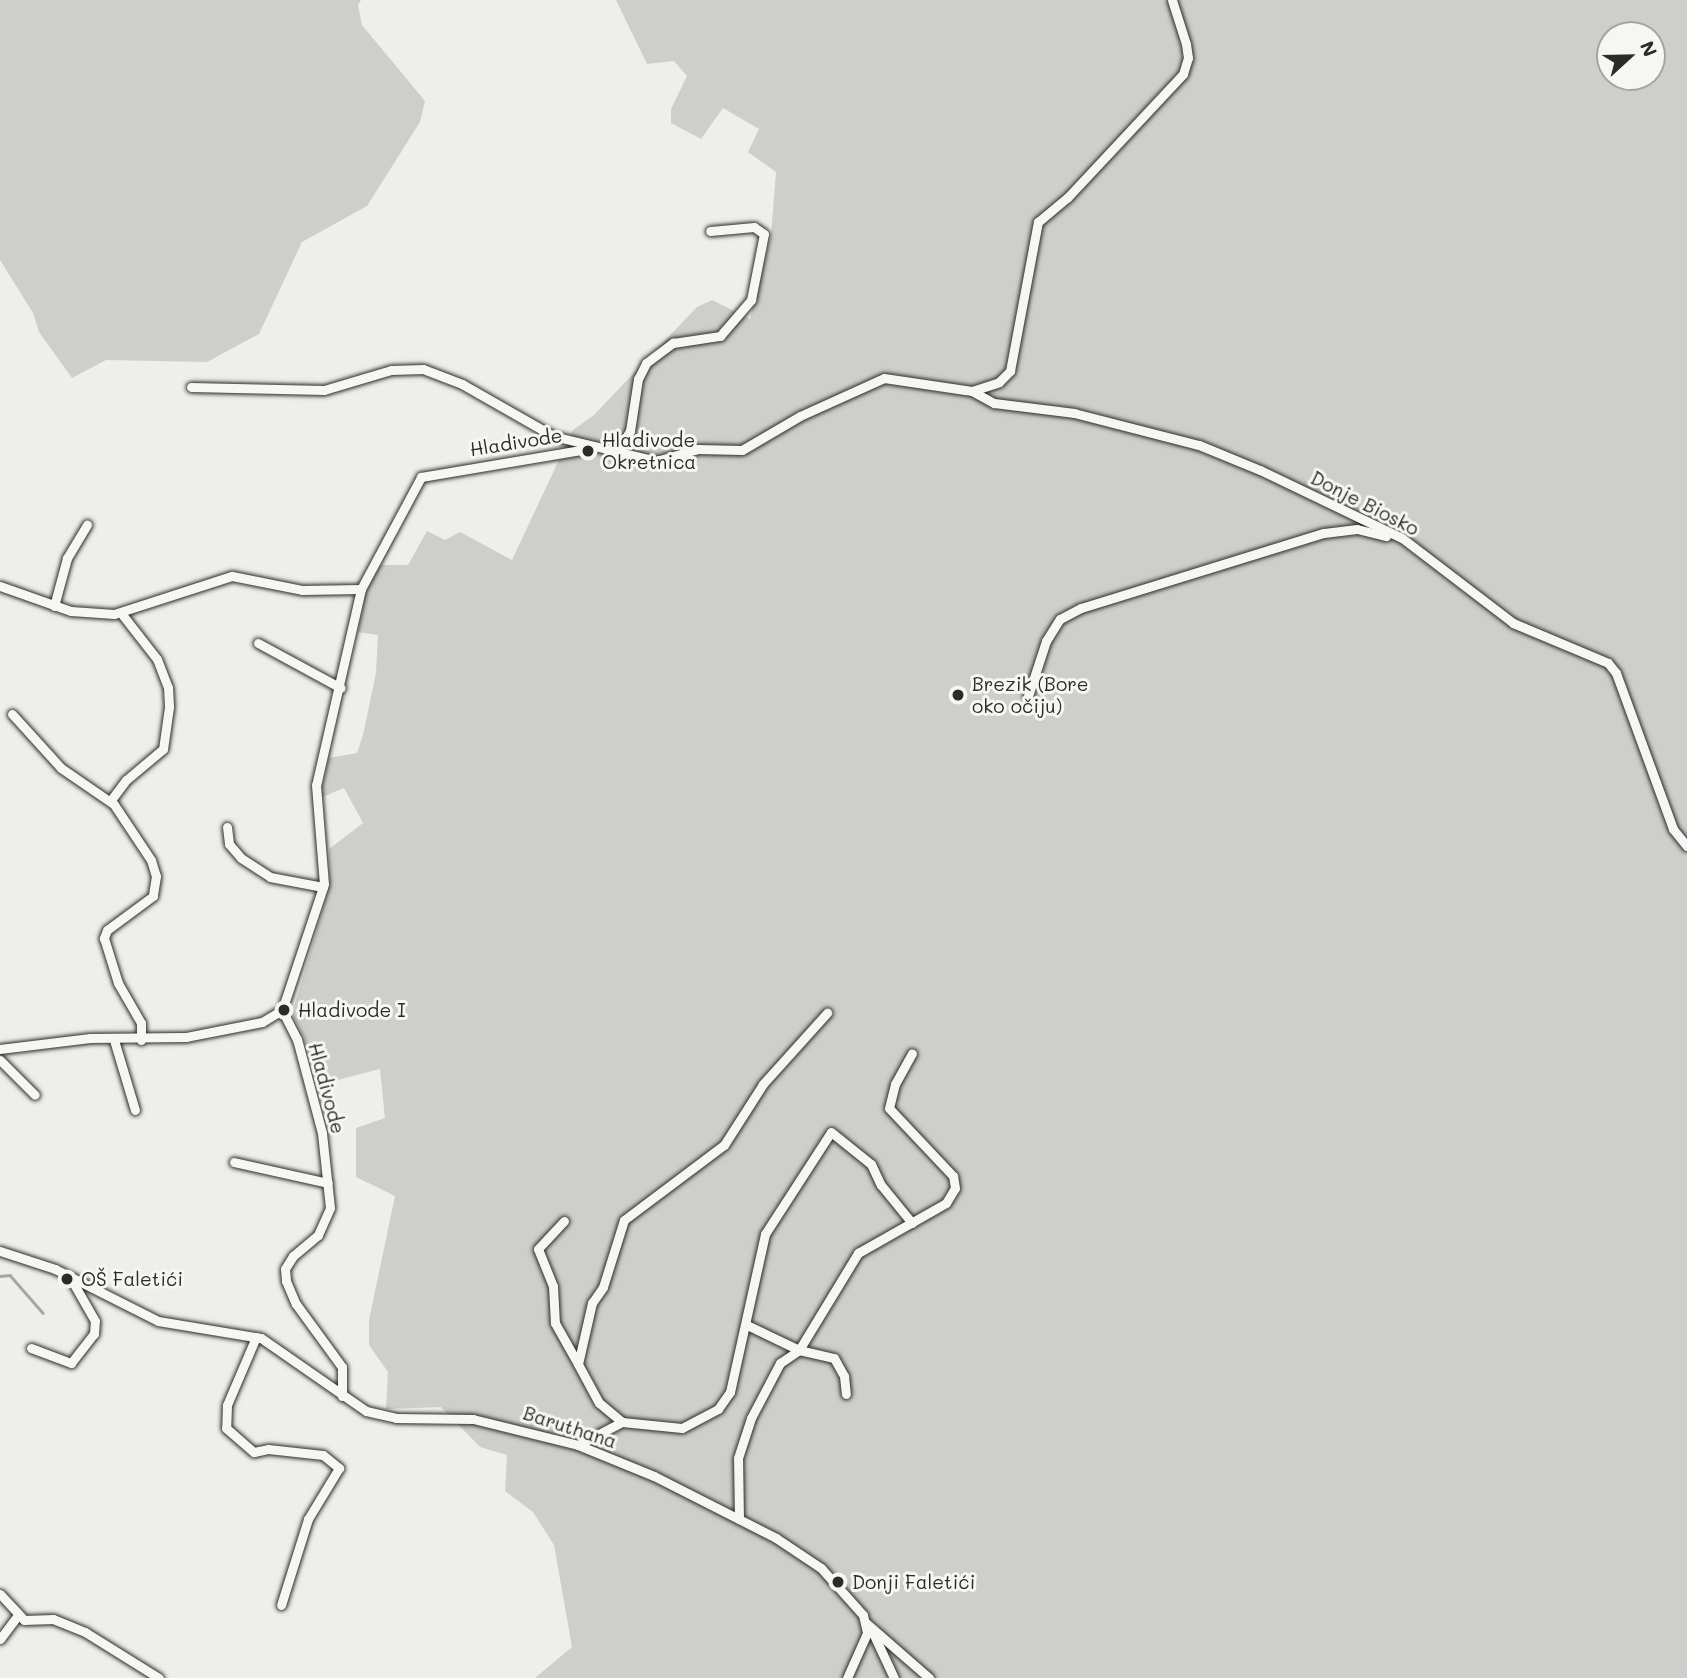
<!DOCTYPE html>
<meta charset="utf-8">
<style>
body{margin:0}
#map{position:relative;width:1687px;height:1678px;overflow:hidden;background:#eeeeea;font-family:Mali,sans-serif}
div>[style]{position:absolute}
.green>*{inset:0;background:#cececa}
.stream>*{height:2.5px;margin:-1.25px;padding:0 1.25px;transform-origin:1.25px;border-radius:1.25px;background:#a6a6a3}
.roads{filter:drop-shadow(0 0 2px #2b2b2b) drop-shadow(0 0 2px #2b2b2b)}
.street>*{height:9px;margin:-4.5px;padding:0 4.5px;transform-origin:4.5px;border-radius:4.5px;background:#f6f6f2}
.dots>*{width:19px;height:19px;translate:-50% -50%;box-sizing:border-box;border:4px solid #f6f6f2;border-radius:50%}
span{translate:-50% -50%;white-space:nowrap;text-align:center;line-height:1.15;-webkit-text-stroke:6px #f6f6f2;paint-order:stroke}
.poi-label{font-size:19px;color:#2b2b2b}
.left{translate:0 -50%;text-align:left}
.street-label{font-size:19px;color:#2b2b2b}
.north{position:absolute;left:1596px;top:21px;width:70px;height:70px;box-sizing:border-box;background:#f6f6f2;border:2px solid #a5a5a2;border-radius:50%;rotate:68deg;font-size:19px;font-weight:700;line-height:28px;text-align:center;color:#2b2b2b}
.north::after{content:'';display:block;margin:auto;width:24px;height:32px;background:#2b2b2b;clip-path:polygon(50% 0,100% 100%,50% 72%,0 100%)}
</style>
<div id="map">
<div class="green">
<div style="clip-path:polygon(0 0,361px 0,358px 5px,362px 25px,425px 101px,420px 122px,367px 206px,302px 242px,259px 334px,207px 362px,106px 360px,72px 378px,39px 332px,33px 313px,0 260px)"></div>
<div style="clip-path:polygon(evenodd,616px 0,1687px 0,1687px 1678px,535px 1678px,572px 1647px,554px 1545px,533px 1512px,505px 1491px,507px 1455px,480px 1447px,441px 1407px,386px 1409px,388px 1372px,369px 1345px,369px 1320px,395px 1196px,356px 1177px,356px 1128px,385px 1118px,380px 1069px,318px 1085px,304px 1037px,292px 1014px,330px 885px,329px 849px,363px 823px,344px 788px,320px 798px,329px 758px,357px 753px,363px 735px,376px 673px,378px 635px,358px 632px,366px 588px,376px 565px,408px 565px,427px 531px,445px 540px,460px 532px,512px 560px,573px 430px,594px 415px,697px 307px,712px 300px,750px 319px,771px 236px,776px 172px,748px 152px,759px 129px,723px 108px,701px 139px,671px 123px,671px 109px,687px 76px,674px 61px,647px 64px,616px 0,1610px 35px,1652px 35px,1652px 77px,1610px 77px,1610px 35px)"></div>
</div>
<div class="stream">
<div style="left:0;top:1276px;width:10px;rotate:-6deg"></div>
<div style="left:10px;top:1275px;width:50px;rotate:49deg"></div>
</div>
<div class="roads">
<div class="street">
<div style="left:191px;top:387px;width:133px;rotate:1.3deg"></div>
<div style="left:324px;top:390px;width:70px;rotate:-16.6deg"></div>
<div style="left:391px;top:370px;width:32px;rotate:-2deg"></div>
<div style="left:423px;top:369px;width:42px;rotate:21deg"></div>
<div style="left:462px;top:384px;width:105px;rotate:29.7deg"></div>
<div style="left:553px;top:436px;width:106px;rotate:13.6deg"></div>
<div style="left:656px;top:461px;width:44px;rotate:-15.9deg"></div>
<div style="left:698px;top:449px;width:44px;rotate:1.3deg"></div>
<div style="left:742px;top:450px;width:67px;rotate:-30.4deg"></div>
<div style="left:800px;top:416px;width:92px;rotate:-24.3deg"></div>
<div style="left:884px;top:378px;width:89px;rotate:8.4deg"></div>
<div style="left:972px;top:391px;width:25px;rotate:29deg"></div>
<div style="left:994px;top:403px;width:81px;rotate:7.1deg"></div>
<div style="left:1074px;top:413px;width:129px;rotate:14.4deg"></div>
<div style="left:1199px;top:445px;width:66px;rotate:22.3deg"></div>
<div style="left:1260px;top:470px;width:157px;rotate:25.6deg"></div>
<div style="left:1402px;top:538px;width:140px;rotate:37.4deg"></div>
<div style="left:1513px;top:623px;width:103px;rotate:22.8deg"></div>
<div style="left:1608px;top:663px;width:13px;rotate:51deg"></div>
<div style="left:1616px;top:673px;width:166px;rotate:69.9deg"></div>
<div style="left:1673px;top:829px;width:22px;rotate:51deg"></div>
<div style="left:972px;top:391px;width:28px;rotate:-18deg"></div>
<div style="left:999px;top:382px;width:16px;rotate:-45deg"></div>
<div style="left:1010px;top:371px;width:152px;rotate:-79.4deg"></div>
<div style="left:1038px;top:222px;width:38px;rotate:-40deg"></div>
<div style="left:1067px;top:198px;width:170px;rotate:-46.9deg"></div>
<div style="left:1183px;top:74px;width:17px;rotate:-73deg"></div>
<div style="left:1188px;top:58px;width:14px;rotate:-98deg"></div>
<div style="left:1186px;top:44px;width:46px;rotate:-107.7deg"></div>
<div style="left:616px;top:454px;width:27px;rotate:-59deg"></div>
<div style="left:630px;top:431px;width:53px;rotate:-81.3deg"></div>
<div style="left:638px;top:379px;width:18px;rotate:-63deg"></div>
<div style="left:646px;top:363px;width:34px;rotate:-37deg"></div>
<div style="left:673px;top:343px;width:48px;rotate:-8.5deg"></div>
<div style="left:720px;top:336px;width:48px;rotate:-49.3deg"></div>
<div style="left:751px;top:300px;width:67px;rotate:-78.9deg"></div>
<div style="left:764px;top:234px;width:12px;rotate:-145deg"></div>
<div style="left:754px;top:227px;width:44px;rotate:174.8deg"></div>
<div style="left:0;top:586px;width:75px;rotate:19.4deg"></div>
<div style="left:71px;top:611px;width:43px;rotate:4deg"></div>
<div style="left:114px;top:614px;width:124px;rotate:-17.9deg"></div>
<div style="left:232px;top:576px;width:71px;rotate:11.3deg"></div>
<div style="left:302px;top:590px;width:59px;rotate:-1deg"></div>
<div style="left:361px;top:589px;width:201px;rotate:102.9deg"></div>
<div style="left:316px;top:785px;width:99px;rotate:85.4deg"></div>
<div style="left:324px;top:884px;width:133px;rotate:108.4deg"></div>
<div style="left:282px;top:1010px;width:23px;rotate:149deg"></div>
<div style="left:262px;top:1022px;width:77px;rotate:168.8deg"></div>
<div style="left:186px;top:1037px;width:96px;rotate:179.4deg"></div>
<div style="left:90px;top:1038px;width:91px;rotate:173deg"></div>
<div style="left:361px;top:589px;width:127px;rotate:-61.8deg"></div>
<div style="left:421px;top:477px;width:168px;rotate:-9.6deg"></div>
<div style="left:54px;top:606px;width:50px;rotate:-74.8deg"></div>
<div style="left:67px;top:558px;width:39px;rotate:-59deg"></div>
<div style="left:121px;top:613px;width:58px;rotate:52deg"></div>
<div style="left:157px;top:659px;width:30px;rotate:69deg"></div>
<div style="left:168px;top:687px;width:20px;rotate:87deg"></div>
<div style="left:169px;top:707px;width:42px;rotate:98.1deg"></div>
<div style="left:163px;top:749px;width:48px;rotate:140deg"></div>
<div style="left:126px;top:780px;width:25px;rotate:127deg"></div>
<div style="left:111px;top:800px;width:72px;rotate:56.3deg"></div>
<div style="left:151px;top:860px;width:17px;rotate:73deg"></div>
<div style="left:156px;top:876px;width:20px;rotate:99deg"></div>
<div style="left:153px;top:896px;width:57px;rotate:143.5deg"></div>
<div style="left:107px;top:930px;width:9px;rotate:111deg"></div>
<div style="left:104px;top:938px;width:47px;rotate:72.7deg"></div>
<div style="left:118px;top:983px;width:46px;rotate:60.1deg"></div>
<div style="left:141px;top:1023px;width:17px;rotate:90deg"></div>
<div style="left:258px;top:643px;width:94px;rotate:28.5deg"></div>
<div style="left:1028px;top:696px;width:58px;rotate:-71.9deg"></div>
<div style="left:1046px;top:641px;width:26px;rotate:-58deg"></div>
<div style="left:1060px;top:619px;width:24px;rotate:-28deg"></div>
<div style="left:1081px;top:608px;width:254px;rotate:-17.2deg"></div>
<div style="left:1324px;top:533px;width:33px;rotate:-7deg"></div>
<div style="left:1357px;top:529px;width:30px;rotate:14deg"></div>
<div style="left:12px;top:714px;width:73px;rotate:47.8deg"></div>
<div style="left:61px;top:768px;width:62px;rotate:34.5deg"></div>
<div style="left:227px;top:827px;width:17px;rotate:83deg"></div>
<div style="left:229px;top:844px;width:18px;rotate:49deg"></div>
<div style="left:241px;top:858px;width:35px;rotate:33deg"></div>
<div style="left:270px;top:877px;width:54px;rotate:10.7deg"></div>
<div style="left:282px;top:1010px;width:33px;rotate:63deg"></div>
<div style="left:297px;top:1039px;width:97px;rotate:75.1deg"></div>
<div style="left:322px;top:1133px;width:75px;rotate:83.9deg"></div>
<div style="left:330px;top:1208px;width:30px;rotate:114deg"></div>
<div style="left:318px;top:1235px;width:33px;rotate:140deg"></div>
<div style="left:293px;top:1256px;width:15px;rotate:122deg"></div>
<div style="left:285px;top:1269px;width:12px;rotate:85deg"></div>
<div style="left:286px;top:1281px;width:25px;rotate:67deg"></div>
<div style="left:296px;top:1304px;width:78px;rotate:53.9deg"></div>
<div style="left:342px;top:1367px;width:29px;rotate:90deg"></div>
<div style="left:114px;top:1040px;width:73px;rotate:73.3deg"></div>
<div style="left:0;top:1060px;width:49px;rotate:45deg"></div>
<div style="left:234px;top:1162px;width:96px;rotate:12.6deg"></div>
<div style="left:564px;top:1221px;width:38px;rotate:133deg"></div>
<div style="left:538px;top:1249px;width:40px;rotate:68deg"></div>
<div style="left:553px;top:1286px;width:37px;rotate:87deg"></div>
<div style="left:555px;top:1323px;width:47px;rotate:60.7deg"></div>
<div style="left:0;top:1251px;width:58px;rotate:18.1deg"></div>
<div style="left:55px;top:1269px;width:115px;rotate:26.8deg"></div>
<div style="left:158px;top:1321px;width:104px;rotate:9.4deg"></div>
<div style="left:261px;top:1338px;width:128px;rotate:34.8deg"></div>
<div style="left:366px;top:1411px;width:31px;rotate:13deg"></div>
<div style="left:396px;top:1418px;width:77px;rotate:0.7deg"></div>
<div style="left:473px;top:1419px;width:108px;rotate:13.9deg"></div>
<div style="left:578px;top:1445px;width:82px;rotate:22.2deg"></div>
<div style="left:654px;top:1476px;width:137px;rotate:26.9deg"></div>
<div style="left:776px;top:1538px;width:54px;rotate:33.7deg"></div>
<div style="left:821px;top:1568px;width:63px;rotate:48.2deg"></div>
<div style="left:863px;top:1615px;width:18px;rotate:77deg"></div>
<div style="left:867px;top:1633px;width:49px;rotate:114deg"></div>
<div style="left:747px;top:1325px;width:58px;rotate:25.7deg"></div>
<div style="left:799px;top:1350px;width:36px;rotate:13deg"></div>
<div style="left:834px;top:1358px;width:21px;rotate:61deg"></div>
<div style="left:844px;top:1376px;width:18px;rotate:84deg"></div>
<div style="left:256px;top:1337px;width:74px;rotate:113.1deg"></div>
<div style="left:227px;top:1405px;width:23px;rotate:92deg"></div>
<div style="left:226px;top:1428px;width:37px;rotate:41deg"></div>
<div style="left:254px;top:1452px;width:14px;rotate:-12deg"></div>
<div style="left:268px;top:1449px;width:55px;rotate:6.2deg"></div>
<div style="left:323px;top:1455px;width:21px;rotate:39deg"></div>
<div style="left:339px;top:1468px;width:60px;rotate:121.3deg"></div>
<div style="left:308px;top:1519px;width:90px;rotate:107.4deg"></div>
<div style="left:31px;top:1348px;width:43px;rotate:20.6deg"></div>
<div style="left:71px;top:1363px;width:37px;rotate:-52deg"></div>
<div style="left:94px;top:1334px;width:13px;rotate:-86deg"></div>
<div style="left:95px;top:1321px;width:51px;rotate:-119.6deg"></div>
<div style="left:622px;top:1422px;width:30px;rotate:-140deg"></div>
<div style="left:599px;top:1403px;width:44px;rotate:-118.3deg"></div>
<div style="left:578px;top:1364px;width:63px;rotate:-77.1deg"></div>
<div style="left:592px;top:1303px;width:19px;rotate:-55deg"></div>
<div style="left:603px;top:1287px;width:70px;rotate:-72.6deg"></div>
<div style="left:624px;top:1220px;width:125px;rotate:-36.9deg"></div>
<div style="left:724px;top:1145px;width:72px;rotate:-57.4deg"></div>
<div style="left:763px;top:1084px;width:96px;rotate:-48deg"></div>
<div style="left:578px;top:1445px;width:50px;rotate:-27.6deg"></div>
<div style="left:622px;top:1422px;width:60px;rotate:5.7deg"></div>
<div style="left:682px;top:1428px;width:41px;rotate:-27.8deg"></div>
<div style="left:718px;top:1409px;width:21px;rotate:-55deg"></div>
<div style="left:730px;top:1392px;width:162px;rotate:-77.5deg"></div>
<div style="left:765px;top:1234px;width:121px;rotate:-57.1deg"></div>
<div style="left:831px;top:1132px;width:51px;rotate:38.7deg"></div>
<div style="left:871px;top:1164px;width:23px;rotate:65deg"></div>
<div style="left:881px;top:1185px;width:49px;rotate:50.8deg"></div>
<div style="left:739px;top:1519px;width:61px;rotate:-90.9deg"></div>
<div style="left:738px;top:1458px;width:42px;rotate:-72deg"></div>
<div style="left:751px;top:1418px;width:62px;rotate:-62.2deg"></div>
<div style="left:780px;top:1363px;width:23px;rotate:-34deg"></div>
<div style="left:799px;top:1350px;width:114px;rotate:-58.7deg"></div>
<div style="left:858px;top:1253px;width:101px;rotate:-29.6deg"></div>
<div style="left:946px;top:1203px;width:17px;rotate:-59deg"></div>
<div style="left:955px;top:1188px;width:12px;rotate:-99deg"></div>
<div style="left:953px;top:1176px;width:93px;rotate:-133.3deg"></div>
<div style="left:889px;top:1108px;width:25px;rotate:-76deg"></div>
<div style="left:895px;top:1084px;width:35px;rotate:-61deg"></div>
<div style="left:0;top:1594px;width:35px;rotate:47deg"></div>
<div style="left:24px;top:1620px;width:29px;rotate:-2deg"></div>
<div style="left:53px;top:1619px;width:35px;rotate:22deg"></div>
<div style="left:85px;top:1632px;width:87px;rotate:31.9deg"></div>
<div style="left:866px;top:1623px;width:84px;rotate:41.1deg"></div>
<div style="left:873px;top:1633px;width:50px;rotate:65deg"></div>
<div style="left:0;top:1639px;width:30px;rotate:-53deg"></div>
</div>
</div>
<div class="dots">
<div style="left:588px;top:451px;background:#2b2b2b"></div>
<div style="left:958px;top:695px;background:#2b2b2b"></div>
<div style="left:284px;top:1010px;background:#2b2b2b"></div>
<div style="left:67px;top:1279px;background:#2b2b2b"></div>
<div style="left:838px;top:1582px;background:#2b2b2b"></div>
</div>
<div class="poi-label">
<span class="left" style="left:602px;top:451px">Hladivode<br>Okretnica</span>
<span class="left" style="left:972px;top:695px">Brezik (Bore<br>oko očiju)</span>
<span class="left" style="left:298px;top:1010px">Hladivode I</span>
<span class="left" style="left:81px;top:1279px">OŠ Faletići</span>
<span class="left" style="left:852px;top:1582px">Donji Faletići</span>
</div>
<div class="street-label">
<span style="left:516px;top:442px;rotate:-9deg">Hladivode</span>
<span style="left:1365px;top:503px;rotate:27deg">Donje Biosko</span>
<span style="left:327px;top:1088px;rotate:75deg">Hladivode</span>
<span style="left:570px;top:1427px;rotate:18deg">Baruthana</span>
</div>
<div class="north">N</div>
</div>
